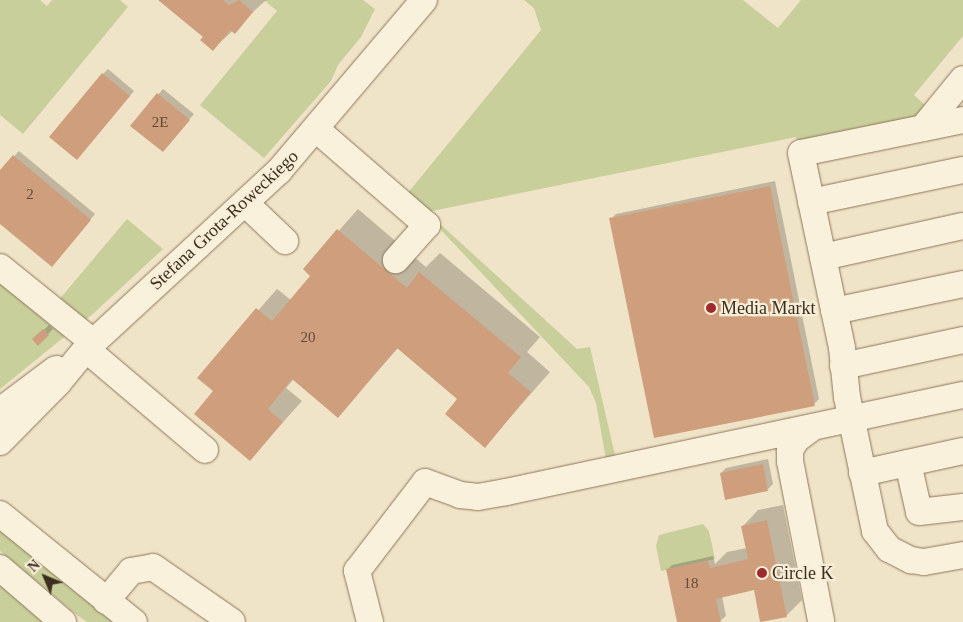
<!DOCTYPE html>
<style>
body{margin:0}
#map{position:relative;width:963px;height:622px;overflow:hidden;background:#f0e4c8;font-family:Georgia,serif}
div>[style]{position:absolute}
.green>*{inset:0;background:#c9cf9b}
.shadow>*{inset:0;background:#0003}
.building>*{inset:0;background:#cf9f7d}
.roads{filter:drop-shadow(0 0 1px #8d765c) drop-shadow(0 0 1px #8d765c)}
.minor>*{height:26px;margin:-13px;padding:0 13px;transform-origin:13px;border-radius:13px;background:#faf1dc}
.dots>*{width:14px;height:14px;translate:-50% -50%;box-sizing:border-box;border:2px solid #f7eed8;border-radius:50%}
span{translate:-50% -50%;white-space:nowrap;text-align:center;line-height:1.15;-webkit-text-stroke:4.5px #f7eed8;paint-order:stroke}
.number-label{font-size:15px;color:#624a37}
.number-label span{-webkit-text-stroke-width:0}
.street-label{font-size:18px;color:#3d2e20}
.poi-label{font-size:18px;color:#3d2e20}
.left{translate:0 -50%;text-align:left}
.north{position:absolute;left:20px;top:552px;width:50px;height:50px;-webkit-text-stroke:4px #f7eed8;paint-order:stroke;rotate:315deg;font-size:14px;font-weight:700;line-height:20px;text-align:center;color:#3d2e20}
.north::after{content:'';display:block;margin:auto;width:18px;height:22px;background:#3d2e20;clip-path:polygon(50% 0,100% 100%,50% 72%,0 100%)}
</style>
<div id="map">
<div class="green">
<div style="clip-path:polygon(0 0,40px 0,47px 6px,52px 0,120px 0,128px 7px,23px 134px,0 115px)"></div>
<div style="clip-path:polygon(264px 0,363px 0,375px 9px,361px 37px,338px 65px,331px 81px,264px 158px,200px 105px,277px 11px)"></div>
<div style="clip-path:polygon(524px 0,743px 0,778px 28px,801px 0,963px 0,963px 36px,914px 95px,935px 114px,801px 153px,796px 137px,427px 212px,577px 349px,590px 347px,618px 468px,608px 471px,596px 403px,589px 387px,407px 194px,541px 30px,534px 8px)"></div>
<div style="clip-path:polygon(127px 219px,163px 249px,94px 313px,0 389px,0 267px,52px 308px)"></div>
<div style="clip-path:polygon(703px 524px,709px 531px,715px 559px,661px 571px,656px 546px,659px 535px)"></div>
<div style="clip-path:polygon(0 530px,53px 574px,115px 622px,87px 622px,77px 615px,0 551px)"></div>
<div style="clip-path:polygon(0 568px,63px 622px,0 622px)"></div>
</div>
<div class="shadow">
<div style="clip-path:polygon(160px 0,266px 0,213px 49px,205px 37px)"></div>
<div style="clip-path:polygon(108px 69px,134px 91px,82px 153px,103px 74px)"></div>
<div style="clip-path:polygon(163px 89px,194px 114px,168px 145px,132px 125px)"></div>
<div style="clip-path:polygon(19px 151px,95px 214px,57px 260px,0 223px,0 172px)"></div>
<div style="clip-path:polygon(775px 181px,819px 399px,814px 404px,611px 219px,616px 214px)"></div>
<div style="clip-path:polygon(358px 209px,426px 267px,440px 253px,540px 337px,527px 352px,550px 372px,485px 446px,459px 398px,399px 347px,338px 416px,294px 379px,286px 388px,302px 401px,250px 459px,214px 391px,199px 378px,277px 289px,291px 300px,311px 276px,305px 269px)"></div>
<div style="clip-path:polygon(49px 325px,53px 329px,38px 344px,34px 339px)"></div>
<div style="clip-path:polygon(768px 459px,773px 484px,768px 489px,726px 498px,721px 473px,726px 468px)"></div>
<div style="clip-path:polygon(783px 505px,802px 600px,786px 616px,755px 589px,722px 596px,726px 616px,720px 621px,678px 622px,667px 570px,672px 565px,713px 556px,715px 564px,727px 552px,747px 548px,743px 526px,758px 510px)"></div>
</div>
<div class="building">
<div style="clip-path:polygon(158px 0,223px 0,229px 5px,239px 0,253px 12px,235px 34px,230px 30px,213px 51px,200px 40px,203px 37px)"></div>
<div style="clip-path:polygon(102px 73px,130px 96px,77px 160px,49px 137px)"></div>
<div style="clip-path:polygon(157px 93px,190px 120px,163px 152px,130px 126px)"></div>
<div style="clip-path:polygon(13px 155px,91px 220px,52px 267px,0 224px,0 170px)"></div>
<div style="clip-path:polygon(770px 186px,815px 406px,654px 438px,609px 218px)"></div>
<div style="clip-path:polygon(337px 229px,407px 288px,419px 272px,521px 357px,508px 373px,531px 392px,485px 448px,445px 414px,457px 399px,397px 348px,338px 418px,292px 379px,268px 409px,283px 422px,250px 461px,194px 414px,213px 391px,197px 378px,256px 308px,272px 321px,310px 276px,303px 269px)"></div>
<div style="clip-path:polygon(43px 329px,49px 335px,38px 346px,32px 339px)"></div>
<div style="clip-path:polygon(763px 464px,768px 491px,725px 500px,720px 473px)"></div>
<div style="clip-path:polygon(767px 520px,787px 617px,760px 622px,754px 590px,716px 599px,721px 622px,677px 622px,666px 569px,708px 561px,710px 568px,748px 559px,741px 526px)"></div>
</div>
<div class="roads">
<div class="minor">
<div style="left:963px;top:120px;width:165px;rotate:168.5deg"></div>
<div style="left:801px;top:153px;width:199px;rotate:78.1deg"></div>
<div style="left:842px;top:348px;width:49px;rotate:84.2deg"></div>
<div style="left:847px;top:397px;width:137px;rotate:78.2deg"></div>
<div style="left:875px;top:531px;width:23px;rotate:52deg"></div>
<div style="left:889px;top:549px;width:25px;rotate:27deg"></div>
<div style="left:911px;top:560px;width:13px;rotate:9deg"></div>
<div style="left:924px;top:562px;width:40px;rotate:-10deg"></div>
<div style="left:923px;top:128px;width:63px;rotate:-50.8deg"></div>
<div style="left:316px;top:129px;width:147px;rotate:40.9deg"></div>
<div style="left:427px;top:225px;width:47px;rotate:131.5deg"></div>
<div style="left:811px;top:202px;width:155px;rotate:-11.9deg"></div>
<div style="left:246px;top:204px;width:54px;rotate:43.5deg"></div>
<div style="left:823px;top:257px;width:143px;rotate:-12.5deg"></div>
<div style="left:0;top:267px;width:119px;rotate:38.9deg"></div>
<div style="left:834px;top:311px;width:132px;rotate:-11.8deg"></div>
<div style="left:86px;top:349px;width:156px;rotate:40.3deg"></div>
<div style="left:843px;top:366px;width:123px;rotate:-12.2deg"></div>
<div style="left:0;top:411px;width:70px;rotate:-36.9deg"></div>
<div style="left:813px;top:427px;width:21px;rotate:143deg"></div>
<div style="left:796px;top:440px;width:12px;rotate:121deg"></div>
<div style="left:790px;top:450px;width:11px;rotate:90deg"></div>
<div style="left:790px;top:461px;width:163px;rotate:79deg"></div>
<div style="left:0;top:442px;width:83px;rotate:-45.5deg"></div>
<div style="left:58px;top:383px;width:44px;rotate:-50.5deg"></div>
<div style="left:86px;top:349px;width:263px;rotate:-42.7deg"></div>
<div style="left:279px;top:171px;width:224px;rotate:-49.7deg"></div>
<div style="left:908px;top:463px;width:50px;rotate:77.3deg"></div>
<div style="left:919px;top:512px;width:44px;rotate:-6.5deg"></div>
<div style="left:862px;top:473px;width:103px;rotate:-12.3deg"></div>
<div style="left:0;top:514px;width:172px;rotate:38.9deg"></div>
<div style="left:0;top:568px;width:83px;rotate:40.6deg"></div>
<div style="left:106px;top:601px;width:39px;rotate:-50deg"></div>
<div style="left:131px;top:571px;width:22px;rotate:-10deg"></div>
<div style="left:153px;top:567px;width:96px;rotate:34.8deg"></div>
<div style="left:370px;top:622px;width:53px;rotate:-104.3deg"></div>
<div style="left:357px;top:571px;width:112px;rotate:-52.6deg"></div>
<div style="left:425px;top:482px;width:37px;rotate:20deg"></div>
<div style="left:460px;top:495px;width:18px;rotate:6deg"></div>
<div style="left:478px;top:497px;width:28px;rotate:-10deg"></div>
<div style="left:506px;top:492px;width:467px;rotate:-12deg"></div>
</div>
</div>
<div class="dots">
<div style="left:711px;top:308px;background:#9e2a2b"></div>
<div style="left:762px;top:573px;background:#9e2a2b"></div>
</div>
<div class="number-label">
<span style="left:160px;top:123px">2E</span>
<span style="left:30px;top:195px">2</span>
<span style="left:308px;top:338px">20</span>
<span style="left:691px;top:584px">18</span>
</div>
<div class="street-label">
<span style="left:224px;top:220px;rotate:-43deg">Stefana Grota-Roweckiego</span>
</div>
<div class="poi-label">
<span class="left" style="left:721px;top:308px">Media Markt</span>
<span class="left" style="left:772px;top:573px">Circle K</span>
</div>
<div class="north">N</div>
</div>
